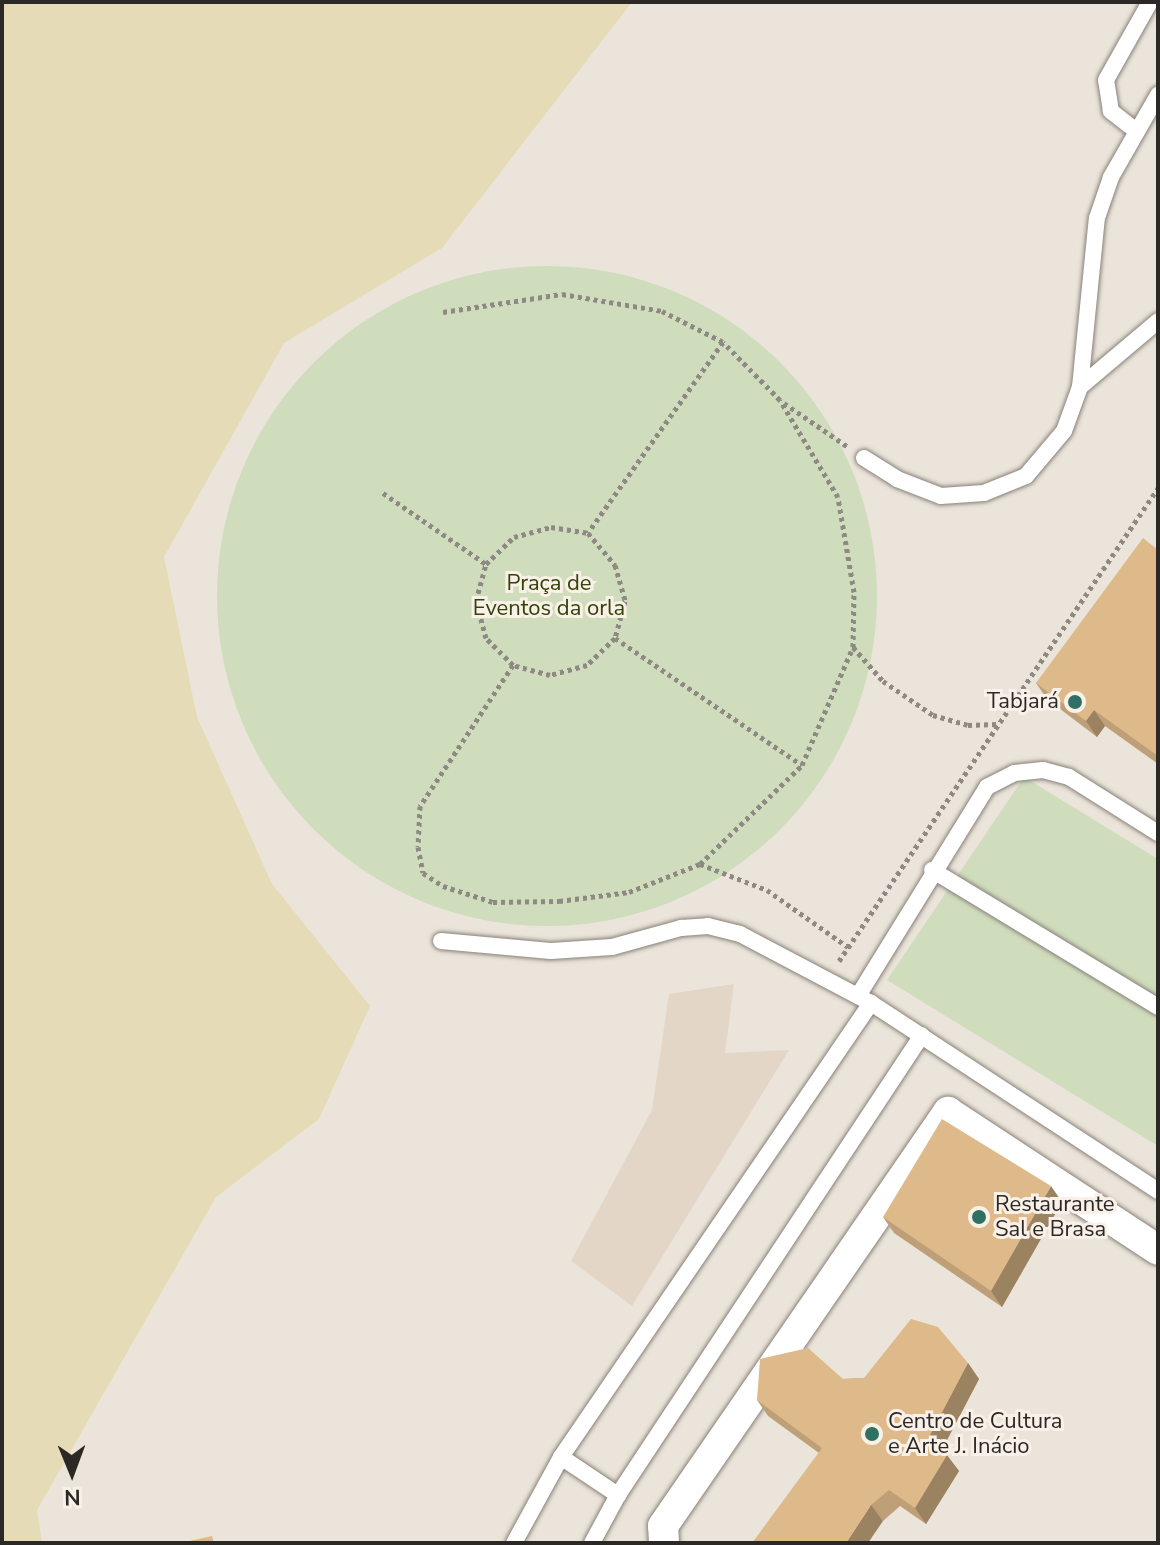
<!DOCTYPE html>
<meta charset="utf-8">
<style>
body{margin:0}
#map{position:relative;width:1160px;height:1545px;overflow:hidden;background:#ebe4da;font-family:"Nunito Sans",sans-serif}
div>[style]{position:absolute}
.built>*{inset:0;background:#e3d6c7}
.green>*{inset:0;background:#d0ddbd}
.round{border-radius:50%}
.sand>*{inset:0;background:#e5dbb6}
.path>*{height:5px;margin-top:-2.5px;transform-origin:0;background:repeating-linear-gradient(90deg,#8f8983 0 4px,transparent 0 8px)}
.roads{filter:drop-shadow(0 0 2px #888179) drop-shadow(0 0 2px #888179)}
.lane>*{height:16px;margin:-8px;padding:0 8px;transform-origin:8px;border-radius:8px;background:#fff}
.street>*{height:30px;margin:-15px;padding:0 15px;transform-origin:15px;border-radius:15px;background:#fff}
.wall>*{inset:0;background:#bf9f77}
.shaded-wall>*{inset:0;background:#9b8261}
.building>*{inset:0;background:#deb98a}
.dots>*{width:22px;height:22px;translate:-50% -50%;box-sizing:border-box;border:4px solid #f9f1e8;border-radius:50%}
span{translate:-50% -50%;white-space:nowrap;text-align:center;line-height:1.15;-webkit-text-stroke:6px #f9f1e8;paint-order:stroke}
.park-label{font-size:22px;color:#314307}
.poi-label{font-size:22px;color:#2b2825}
.right{translate:-100% -50%;text-align:right}
.left{translate:0 -50%;text-align:left}
.frame{position:absolute;inset:0;border:4px solid #2b2825;pointer-events:none}
.north{position:absolute;left:32px;top:1433px;width:80px;height:80px;-webkit-text-stroke:6px #f9f1e8;paint-order:stroke;rotate:179deg;font-size:22px;font-weight:700;line-height:32px;text-align:center;color:#2b2825}
.north::after{content:'';display:block;margin:auto;width:28px;height:36px;background:#2b2825;clip-path:polygon(50% 0,100% 100%,50% 72%,0 100%)}
</style>
<div id="map">
<div class="built">
<div style="clip-path:polygon(734px 984px,725px 1053px,789px 1050px,632px 1306px,571px 1261px,652px 1110px,669px 994px)"></div>
</div>
<div class="green">
<div class="round" style="left:217px;top:266px;width:660px;height:660px"></div>
<div style="clip-path:polygon(1024px 777px,1158px 859px,1158px 1146px,887px 980px)"></div>
</div>
<div class="sand">
<div style="clip-path:polygon(2px 2px,632px 2px,442px 248px,284px 343px,164px 557px,197px 717px,272px 884px,370px 1006px,319px 1119px,216px 1197px,37px 1510px,42px 1543px,2px 1543px)"></div>
</div>
<div class="path">
<div style="left:443px;top:312px;width:120px;rotate:-8.6deg"></div>
<div style="left:562px;top:294px;width:101px;rotate:9.6deg"></div>
<div style="left:662px;top:311px;width:68px;rotate:26.9deg"></div>
<div style="left:784px;top:403px;width:78px;rotate:34.5deg"></div>
<div style="left:383px;top:493px;width:125px;rotate:34.6deg"></div>
<div style="left:551px;top:527px;width:37px;rotate:9deg"></div>
<div style="left:588px;top:533px;width:42px;rotate:49.8deg"></div>
<div style="left:615px;top:565px;width:37px;rotate:74deg"></div>
<div style="left:625px;top:601px;width:38px;rotate:105deg"></div>
<div style="left:615px;top:638px;width:39px;rotate:136deg"></div>
<div style="left:587px;top:665px;width:38px;rotate:165deg"></div>
<div style="left:550px;top:675px;width:38px;rotate:-165deg"></div>
<div style="left:513px;top:665px;width:38px;rotate:-135deg"></div>
<div style="left:486px;top:638px;width:38px;rotate:-105deg"></div>
<div style="left:476px;top:601px;width:38px;rotate:-75deg"></div>
<div style="left:486px;top:564px;width:39px;rotate:-44deg"></div>
<div style="left:514px;top:537px;width:38px;rotate:-15deg"></div>
<div style="left:615px;top:638px;width:226px;rotate:34.2deg"></div>
<div style="left:853px;top:647px;width:45px;rotate:48.6deg"></div>
<div style="left:883px;top:681px;width:60px;rotate:34.2deg"></div>
<div style="left:933px;top:715px;width:36px;rotate:16deg"></div>
<div style="left:968px;top:725px;width:29px;rotate:-2deg"></div>
<div style="left:513px;top:665px;width:169px;rotate:123.4deg"></div>
<div style="left:420px;top:806px;width:41px;rotate:92.8deg"></div>
<div style="left:418px;top:847px;width:26px;rotate:79deg"></div>
<div style="left:423px;top:873px;width:24px;rotate:33deg"></div>
<div style="left:443px;top:886px;width:52px;rotate:17.7deg"></div>
<div style="left:493px;top:902px;width:66px;rotate:-0.9deg"></div>
<div style="left:559px;top:901px;width:71px;rotate:-7.3deg"></div>
<div style="left:629px;top:892px;width:76px;rotate:-21.5deg"></div>
<div style="left:700px;top:864px;width:142px;rotate:-44.1deg"></div>
<div style="left:802px;top:765px;width:129px;rotate:-66.6deg"></div>
<div style="left:853px;top:647px;width:55px;rotate:-89deg"></div>
<div style="left:854px;top:592px;width:96px;rotate:-99.6deg"></div>
<div style="left:838px;top:497px;width:113px;rotate:-120.9deg"></div>
<div style="left:780px;top:400px;width:81px;rotate:-134.5deg"></div>
<div style="left:723px;top:342px;width:234px;rotate:125.3deg"></div>
<div style="left:700px;top:864px;width:72px;rotate:21.2deg"></div>
<div style="left:767px;top:890px;width:99px;rotate:35.1deg"></div>
<div style="left:839px;top:961px;width:571px;rotate:-56deg"></div>
</div>
<div class="roads">
<div class="lane">
<div style="left:1135px;top:130px;width:31px;rotate:-142deg"></div>
<div style="left:1111px;top:111px;width:31px;rotate:-99deg"></div>
<div style="left:1106px;top:80px;width:90px;rotate:-60.6deg"></div>
<div style="left:1080px;top:387px;width:102px;rotate:-40.2deg"></div>
<div style="left:864px;top:458px;width:39px;rotate:32deg"></div>
<div style="left:897px;top:479px;width:47px;rotate:21.1deg"></div>
<div style="left:941px;top:496px;width:43px;rotate:-4deg"></div>
<div style="left:984px;top:493px;width:45px;rotate:-22deg"></div>
<div style="left:1026px;top:476px;width:59px;rotate:-49.8deg"></div>
<div style="left:1064px;top:431px;width:47px;rotate:-70deg"></div>
<div style="left:1080px;top:387px;width:170px;rotate:-84.3deg"></div>
<div style="left:1097px;top:218px;width:43px;rotate:-71.1deg"></div>
<div style="left:1111px;top:177px;width:95px;rotate:-60.2deg"></div>
<div style="left:932px;top:870px;width:264px;rotate:31.2deg"></div>
<div style="left:441px;top:941px;width:110px;rotate:5.2deg"></div>
<div style="left:551px;top:951px;width:61px;rotate:-3.8deg"></div>
<div style="left:612px;top:947px;width:72px;rotate:-15.4deg"></div>
<div style="left:681px;top:928px;width:27px;rotate:-4deg"></div>
<div style="left:708px;top:926px;width:33px;rotate:14deg"></div>
<div style="left:740px;top:934px;width:148px;rotate:27.8deg"></div>
<div style="left:871px;top:1003px;width:343px;rotate:33.2deg"></div>
<div style="left:858px;top:996px;width:246px;rotate:-58.3deg"></div>
<div style="left:987px;top:787px;width:30px;rotate:-27deg"></div>
<div style="left:1014px;top:773px;width:29px;rotate:-6deg"></div>
<div style="left:1043px;top:770px;width:27px;rotate:15deg"></div>
<div style="left:1069px;top:777px;width:105px;rotate:32.2deg"></div>
<div style="left:561px;top:1457px;width:69px;rotate:33.7deg"></div>
<div style="left:514px;top:1543px;width:98px;rotate:-61.3deg"></div>
<div style="left:561px;top:1457px;width:550px;rotate:-55.67deg"></div>
<div style="left:592px;top:1543px;width:55px;rotate:-61.6deg"></div>
<div style="left:618px;top:1495px;width:551px;rotate:-56.54deg"></div>
</div>
<div class="street">
<div style="left:664px;top:1543px;width:17px;rotate:-93deg"></div>
<div style="left:663px;top:1526px;width:503px;rotate:-55.46deg"></div>
<div style="left:948px;top:1112px;width:251px;rotate:33.3deg"></div>
</div>
</div>
<div class="wall">
<div style="clip-path:polygon(1158px 550px,1158px 764px,1105px 726px,1097px 737px,1047px 699px,1036px 683px)"></div>
<div style="clip-path:polygon(1062px 1202px,1002px 1307px,894px 1233px,883px 1217px)"></div>
<div style="clip-path:polygon(968px 1363px,979px 1379px,942px 1450px,959px 1471px,926px 1524px,900px 1506px,883px 1521px,819px 1453px,768px 1416px,757px 1400px,843px 1379px,864px 1378px)"></div>
</div>
<div class="shaded-wall">
<div style="clip-path:polygon(1094px 710px,1105px 726px,1097px 737px,1086px 721px)"></div>
<div style="clip-path:polygon(1051px 1186px,1062px 1202px,1002px 1307px,991px 1291px)"></div>
<div style="clip-path:polygon(968px 1363px,979px 1379px,940px 1453px,929px 1437px)"></div>
<div style="clip-path:polygon(947px 1455px,959px 1471px,926px 1524px,915px 1508px)"></div>
<div style="clip-path:polygon(871px 1505px,883px 1521px,868px 1543px,846px 1543px)"></div>
</div>
<div class="building">
<div style="clip-path:polygon(1143px 538px,1158px 550px,1158px 756px,1094px 710px,1086px 721px,1036px 683px)"></div>
<div style="clip-path:polygon(942px 1119px,1051px 1186px,991px 1291px,883px 1217px)"></div>
<div style="clip-path:polygon(911px 1319px,938px 1327px,968px 1363px,929px 1437px,947px 1455px,915px 1508px,889px 1490px,871px 1505px,846px 1543px,752px 1543px,822px 1448px,757px 1400px,760px 1359px,808px 1348px,843px 1379px,864px 1378px)"></div>
<div style="clip-path:polygon(212px 1536px,214px 1543px,181px 1543px)"></div>
</div>
<div class="dots">
<div style="left:1075px;top:702px;background:#2e7163"></div>
<div style="left:979px;top:1217px;background:#2e7163"></div>
<div style="left:872px;top:1434px;background:#2e7163"></div>
</div>
<div class="park-label">
<span style="left:549px;top:596px">Praça de<br>Eventos da orla</span>
</div>
<div class="poi-label">
<span class="right" style="left:1059px;top:702px">Tabjará</span>
<span class="left" style="left:995px;top:1217px">Restaurante<br>Sal e Brasa</span>
<span class="left" style="left:888px;top:1434px">Centro de Cultura<br>e Arte J. Inácio</span>
</div>
<div class="frame"></div>
<div class="north">N</div>
</div>
